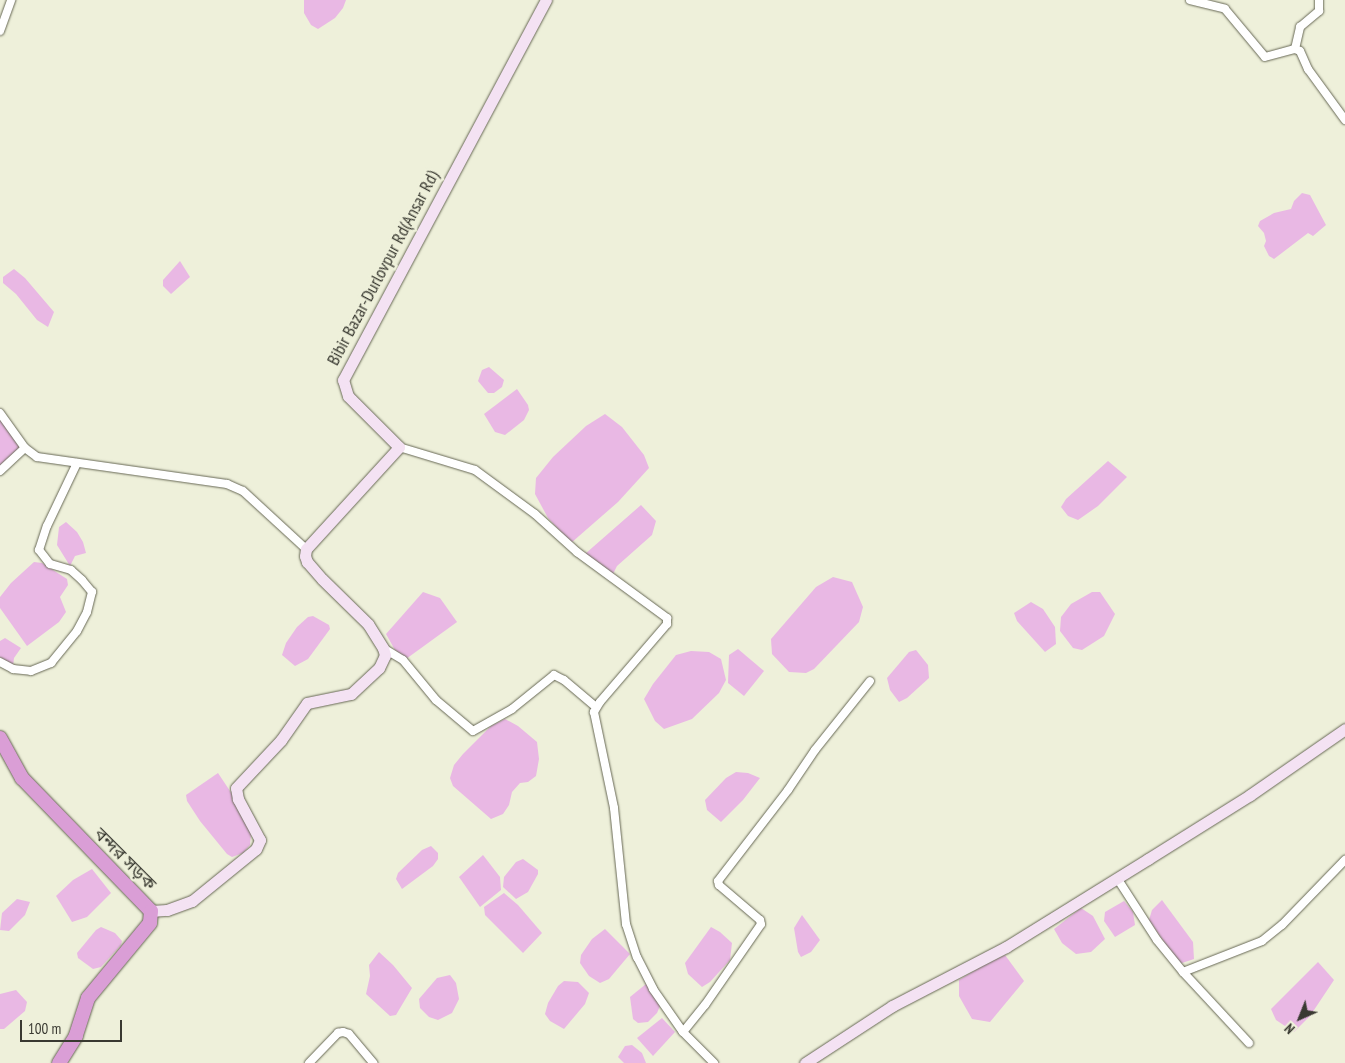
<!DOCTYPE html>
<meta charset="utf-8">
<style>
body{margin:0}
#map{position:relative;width:1345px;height:1063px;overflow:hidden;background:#eef0da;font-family:"PT Sans Narrow","Noto Sans Bengali",sans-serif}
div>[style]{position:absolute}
.water>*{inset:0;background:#e9b8e4}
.roads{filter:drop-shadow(0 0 1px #676855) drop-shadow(0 0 1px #676855)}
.street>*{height:8px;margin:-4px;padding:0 4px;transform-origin:4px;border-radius:4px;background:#fff}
.secondary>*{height:11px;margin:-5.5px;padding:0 5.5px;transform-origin:5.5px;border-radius:5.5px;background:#f4e2f3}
.highway>*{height:14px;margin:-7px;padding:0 7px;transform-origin:7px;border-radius:7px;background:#da9ed6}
span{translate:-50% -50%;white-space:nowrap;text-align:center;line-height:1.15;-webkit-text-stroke:5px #eef0da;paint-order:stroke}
.street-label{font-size:18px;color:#393931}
.north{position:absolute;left:1275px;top:993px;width:50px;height:50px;-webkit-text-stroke:4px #eef0da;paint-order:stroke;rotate:224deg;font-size:14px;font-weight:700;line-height:20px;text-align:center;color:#393931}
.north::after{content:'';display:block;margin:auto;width:18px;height:22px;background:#393931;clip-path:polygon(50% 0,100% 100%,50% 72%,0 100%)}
.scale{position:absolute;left:20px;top:1020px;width:102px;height:22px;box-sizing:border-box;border:2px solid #393931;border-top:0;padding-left:6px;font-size:15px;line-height:18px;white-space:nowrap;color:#393931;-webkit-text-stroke:4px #eef0da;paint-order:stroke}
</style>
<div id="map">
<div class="water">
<div style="clip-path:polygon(304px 0,346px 0,343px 8px,335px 18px,318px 29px,311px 25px,304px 13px)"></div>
<div style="clip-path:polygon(1302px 193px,1310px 195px,1326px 225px,1313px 236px,1308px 233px,1274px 259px,1269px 256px,1264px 246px,1266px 241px,1264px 233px,1258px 226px,1260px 221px,1274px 213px,1291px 209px,1294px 201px)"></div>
<div style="clip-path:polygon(180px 261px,190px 277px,171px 294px,163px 286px,163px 280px)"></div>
<div style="clip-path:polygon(14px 269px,25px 278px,54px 312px,48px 327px,37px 320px,16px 294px,3px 283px,3px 277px)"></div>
<div style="clip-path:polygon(489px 367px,504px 380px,502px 387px,494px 393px,488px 393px,478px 381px,482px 370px)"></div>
<div style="clip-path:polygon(517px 389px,528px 405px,529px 410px,524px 420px,505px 435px,495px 432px,484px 414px)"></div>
<div style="clip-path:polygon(605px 414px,622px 427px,644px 455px,649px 468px,618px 502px,571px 543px,548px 518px,535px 494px,536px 478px,553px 457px,586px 426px)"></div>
<div style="clip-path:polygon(0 415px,21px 447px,0 468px)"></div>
<div style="clip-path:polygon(1108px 461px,1127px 477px,1098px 506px,1078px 520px,1068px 516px,1061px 507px,1066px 499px)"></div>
<div style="clip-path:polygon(641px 505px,656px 521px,652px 535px,617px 566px,613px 574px,585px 554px)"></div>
<div style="clip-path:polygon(66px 522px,77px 532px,83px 542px,86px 553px,75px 556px,70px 566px,57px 545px,59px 527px)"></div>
<div style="clip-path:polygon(34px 562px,42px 563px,67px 579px,68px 585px,60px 597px,66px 612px,59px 622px,27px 646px,0 608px,0 597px,11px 583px)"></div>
<div style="clip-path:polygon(833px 577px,852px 582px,863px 607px,859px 622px,814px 669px,806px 673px,789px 672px,772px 654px,771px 639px,816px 587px)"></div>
<div style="clip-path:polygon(423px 592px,440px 598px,457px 622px,406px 659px,395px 650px,386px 634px)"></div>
<div style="clip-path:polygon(1092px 592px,1100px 592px,1115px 614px,1104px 636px,1082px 650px,1073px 648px,1060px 631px,1061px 617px,1071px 604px)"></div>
<div style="clip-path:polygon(1031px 602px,1043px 609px,1055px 627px,1056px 644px,1045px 652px,1017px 621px,1014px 613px)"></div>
<div style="clip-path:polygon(313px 616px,329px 625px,330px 629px,308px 659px,295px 666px,282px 655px,286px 643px,297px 627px,308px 617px)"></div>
<div style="clip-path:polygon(5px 638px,21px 648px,14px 658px,13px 666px,0 657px,0 641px)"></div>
<div style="clip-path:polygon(738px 649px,764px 671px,744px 696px,728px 683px,729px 655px)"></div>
<div style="clip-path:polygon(916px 650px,928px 665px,929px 678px,907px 698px,899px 702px,890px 690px,887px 678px,909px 652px)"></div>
<div style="clip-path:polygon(691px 651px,709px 652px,721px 659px,726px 680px,719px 693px,692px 719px,664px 729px,655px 721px,644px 699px,653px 684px,676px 655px)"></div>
<div style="clip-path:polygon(505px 719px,518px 726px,537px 742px,539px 759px,536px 776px,528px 782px,520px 783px,512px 792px,509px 805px,503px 814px,491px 819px,453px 786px,450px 778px,454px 765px,463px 754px,491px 726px)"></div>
<div style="clip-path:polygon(736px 772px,748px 773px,760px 778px,743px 800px,721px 822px,707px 810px,705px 800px,726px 778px)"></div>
<div style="clip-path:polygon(218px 773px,240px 806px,251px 834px,250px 845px,243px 853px,232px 857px,227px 854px,200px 821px,187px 801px,186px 795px)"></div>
<div style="clip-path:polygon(431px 846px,438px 853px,438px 859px,433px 866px,402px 889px,396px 879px,398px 873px,422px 850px)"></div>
<div style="clip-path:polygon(483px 855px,500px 877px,501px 890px,480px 907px,459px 877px)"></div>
<div style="clip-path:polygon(523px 859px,538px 870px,538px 874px,528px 892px,516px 899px,503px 887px,504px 877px,516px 862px)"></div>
<div style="clip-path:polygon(92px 869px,111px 893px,87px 917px,72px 922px,56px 896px,73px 880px)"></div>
<div style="clip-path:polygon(504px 893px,518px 905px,542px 933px,523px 953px,485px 915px,484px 907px)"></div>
<div style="clip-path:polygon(17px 899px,30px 902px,25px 915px,9px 931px,0 930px,2px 913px)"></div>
<div style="clip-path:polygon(1162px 900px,1193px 942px,1194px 959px,1179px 964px,1149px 920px,1152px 910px)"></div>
<div style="clip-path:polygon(1124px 901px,1133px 912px,1135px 925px,1115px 937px,1104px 921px,1105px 912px)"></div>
<div style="clip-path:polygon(1081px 908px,1093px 916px,1105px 939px,1091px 952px,1076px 954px,1062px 943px,1054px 929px)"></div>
<div style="clip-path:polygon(802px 915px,820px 940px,811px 952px,801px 957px,798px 952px,794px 928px)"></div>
<div style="clip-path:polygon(101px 927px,115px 933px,122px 941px,121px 945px,101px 967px,93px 969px,78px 958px,77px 953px,96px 930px)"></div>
<div style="clip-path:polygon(711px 927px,720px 932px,732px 943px,730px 960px,710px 982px,702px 987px,688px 974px,685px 963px)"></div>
<div style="clip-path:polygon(605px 929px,630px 954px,609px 979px,600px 983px,589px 976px,580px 963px,581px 955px,592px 939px)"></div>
<div style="clip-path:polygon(379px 952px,393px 965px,412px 988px,396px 1015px,390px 1016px,366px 994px,370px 976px,369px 965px)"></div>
<div style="clip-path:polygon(1005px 955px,1024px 981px,990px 1022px,972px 1019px,959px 996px,959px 980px,982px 966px)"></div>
<div style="clip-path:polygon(1318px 962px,1334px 980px,1310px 1016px,1294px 1032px,1276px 1020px,1271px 1009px)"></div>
<div style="clip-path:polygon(450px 975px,456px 983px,459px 999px,452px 1013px,438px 1020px,429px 1017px,420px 1008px,419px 999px,437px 978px)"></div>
<div style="clip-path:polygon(564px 981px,578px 982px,589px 993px,585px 1004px,564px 1029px,550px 1021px,545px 1014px,548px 1003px,558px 986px)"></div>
<div style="clip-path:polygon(646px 984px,657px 997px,660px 1006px,657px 1013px,648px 1022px,638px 1023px,633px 1019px,630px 997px)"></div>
<div style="clip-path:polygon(16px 990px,27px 1002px,25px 1011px,4px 1029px,0 1029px,0 994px)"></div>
<div style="clip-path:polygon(662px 1018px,675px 1032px,653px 1056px,637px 1038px)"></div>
<div style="clip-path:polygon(632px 1045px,642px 1053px,646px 1063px,624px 1063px,618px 1057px,625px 1046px)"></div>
</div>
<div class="roads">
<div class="street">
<div style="left:1190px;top:0;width:36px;rotate:14deg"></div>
<div style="left:1225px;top:9px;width:62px;rotate:50.2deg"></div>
<div style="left:1265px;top:57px;width:31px;rotate:-15deg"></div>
<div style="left:1295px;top:49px;width:5px;rotate:22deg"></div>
<div style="left:1300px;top:51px;width:20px;rotate:66deg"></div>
<div style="left:1308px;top:69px;width:63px;rotate:54deg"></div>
<div style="left:0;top:31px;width:33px;rotate:-70deg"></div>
<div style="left:1295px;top:49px;width:23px;rotate:-77deg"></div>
<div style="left:1300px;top:27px;width:25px;rotate:-40deg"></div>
<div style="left:1319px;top:11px;width:11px;rotate:-90deg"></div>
<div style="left:0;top:413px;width:43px;rotate:54.5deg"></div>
<div style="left:399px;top:447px;width:79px;rotate:16.8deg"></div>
<div style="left:475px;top:470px;width:74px;rotate:36.3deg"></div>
<div style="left:535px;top:514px;width:57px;rotate:42.1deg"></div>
<div style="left:577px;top:552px;width:112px;rotate:36.3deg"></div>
<div style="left:667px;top:618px;width:6px;rotate:90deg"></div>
<div style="left:667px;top:624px;width:103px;rotate:130.7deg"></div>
<div style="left:600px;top:702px;width:12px;rotate:121deg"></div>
<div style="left:594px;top:712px;width:98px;rotate:78.2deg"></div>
<div style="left:614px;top:808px;width:117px;rotate:84.1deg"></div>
<div style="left:626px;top:924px;width:35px;rotate:72deg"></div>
<div style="left:637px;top:957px;width:36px;rotate:63deg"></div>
<div style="left:653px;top:989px;width:52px;rotate:55.1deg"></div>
<div style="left:683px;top:1032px;width:44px;rotate:45deg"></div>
<div style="left:0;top:471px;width:34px;rotate:-43deg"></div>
<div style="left:25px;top:448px;width:15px;rotate:37deg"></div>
<div style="left:37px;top:457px;width:192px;rotate:8.1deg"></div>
<div style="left:227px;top:484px;width:17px;rotate:24deg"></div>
<div style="left:243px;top:491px;width:86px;rotate:42.6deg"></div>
<div style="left:383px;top:648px;width:23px;rotate:31deg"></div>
<div style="left:403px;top:660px;width:52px;rotate:50.5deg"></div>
<div style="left:436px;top:700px;width:48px;rotate:40deg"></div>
<div style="left:473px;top:731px;width:45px;rotate:-29.4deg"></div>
<div style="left:512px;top:709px;width:54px;rotate:-39deg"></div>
<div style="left:554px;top:675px;width:11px;rotate:27deg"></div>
<div style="left:564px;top:680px;width:42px;rotate:40.2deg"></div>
<div style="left:0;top:662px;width:15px;rotate:28deg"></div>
<div style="left:13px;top:669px;width:18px;rotate:6deg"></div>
<div style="left:31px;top:671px;width:22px;rotate:-22deg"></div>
<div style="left:51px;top:663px;width:41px;rotate:-50.9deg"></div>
<div style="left:77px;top:631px;width:21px;rotate:-62deg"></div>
<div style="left:87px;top:612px;width:21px;rotate:-76deg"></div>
<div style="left:92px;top:592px;width:16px;rotate:-130deg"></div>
<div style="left:82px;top:580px;width:15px;rotate:-138deg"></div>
<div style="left:71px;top:570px;width:22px;rotate:-164deg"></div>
<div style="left:50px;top:564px;width:18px;rotate:-128deg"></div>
<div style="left:39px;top:550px;width:25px;rotate:-72deg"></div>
<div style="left:47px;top:526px;width:70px;rotate:-64.5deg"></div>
<div style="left:1117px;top:878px;width:74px;rotate:57.2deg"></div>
<div style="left:1157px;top:940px;width:41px;rotate:50.9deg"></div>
<div style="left:1183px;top:972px;width:85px;rotate:-21.4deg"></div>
<div style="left:1262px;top:941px;width:26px;rotate:-39deg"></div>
<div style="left:1282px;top:925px;width:91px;rotate:-45.9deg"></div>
<div style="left:1183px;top:972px;width:97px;rotate:47.1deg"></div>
<div style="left:683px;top:1032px;width:35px;rotate:-51deg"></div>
<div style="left:705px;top:1005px;width:98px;rotate:-55.3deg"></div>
<div style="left:761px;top:924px;width:4px;rotate:-104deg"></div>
<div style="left:760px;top:920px;width:54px;rotate:-139.5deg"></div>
<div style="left:719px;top:885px;width:4px;rotate:-104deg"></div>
<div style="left:718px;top:881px;width:115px;rotate:-52.4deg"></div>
<div style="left:788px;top:790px;width:48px;rotate:-56deg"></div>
<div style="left:815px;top:750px;width:88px;rotate:-51.4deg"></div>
<div style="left:309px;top:1063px;width:42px;rotate:-46deg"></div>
<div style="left:338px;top:1033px;width:5px;rotate:-11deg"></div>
<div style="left:343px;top:1032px;width:6px;rotate:18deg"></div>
<div style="left:349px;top:1034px;width:38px;rotate:50deg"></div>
</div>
<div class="secondary">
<div style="left:151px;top:911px;width:16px;rotate:-4deg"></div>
<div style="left:167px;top:910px;width:27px;rotate:-20deg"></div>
<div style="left:192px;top:901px;width:82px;rotate:-39.1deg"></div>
<div style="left:256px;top:849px;width:10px;rotate:-66deg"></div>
<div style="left:260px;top:840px;width:47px;rotate:-118.2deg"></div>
<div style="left:238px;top:799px;width:11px;rotate:-100deg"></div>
<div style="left:236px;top:788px;width:66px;rotate:-46.8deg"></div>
<div style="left:281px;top:740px;width:45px;rotate:-54.9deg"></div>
<div style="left:307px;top:703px;width:45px;rotate:-11.6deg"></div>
<div style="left:351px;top:694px;width:38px;rotate:-43deg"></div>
<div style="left:379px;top:668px;width:14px;rotate:-65deg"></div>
<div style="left:385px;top:655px;width:7px;rotate:-106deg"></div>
<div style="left:383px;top:648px;width:28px;rotate:-122deg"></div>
<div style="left:368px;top:624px;width:64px;rotate:-135.6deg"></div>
<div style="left:322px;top:579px;width:23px;rotate:-131deg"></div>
<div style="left:307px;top:562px;width:6px;rotate:-108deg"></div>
<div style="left:305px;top:556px;width:7px;rotate:-82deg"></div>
<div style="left:306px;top:549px;width:138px;rotate:-47.6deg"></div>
<div style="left:399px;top:447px;width:72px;rotate:-135deg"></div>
<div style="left:348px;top:396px;width:17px;rotate:-107deg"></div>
<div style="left:343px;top:380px;width:431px;rotate:-61.9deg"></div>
<div style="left:805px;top:1063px;width:104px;rotate:-33.2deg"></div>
<div style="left:892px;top:1006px;width:128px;rotate:-27.4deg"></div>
<div style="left:1006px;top:947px;width:167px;rotate:-31.8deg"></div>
<div style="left:1148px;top:859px;width:120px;rotate:-32.1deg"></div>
<div style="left:1250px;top:795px;width:116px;rotate:-34.8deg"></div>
</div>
<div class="highway">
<div style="left:0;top:738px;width:46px;rotate:61.2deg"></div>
<div style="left:22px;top:778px;width:185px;rotate:45.9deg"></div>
<div style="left:151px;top:911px;width:12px;rotate:95deg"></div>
<div style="left:150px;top:923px;width:97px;rotate:129.6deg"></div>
<div style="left:88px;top:998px;width:40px;rotate:108deg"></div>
<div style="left:76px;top:1036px;width:32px;rotate:122deg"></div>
</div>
</div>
<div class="street-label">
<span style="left:383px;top:268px;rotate:-62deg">Bibir Bazar-Durlovpur Rd(Ansar Rd)</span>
<span style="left:125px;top:859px;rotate:45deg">বন্দর সড়ক</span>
</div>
<div class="north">N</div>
<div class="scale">100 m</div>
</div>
